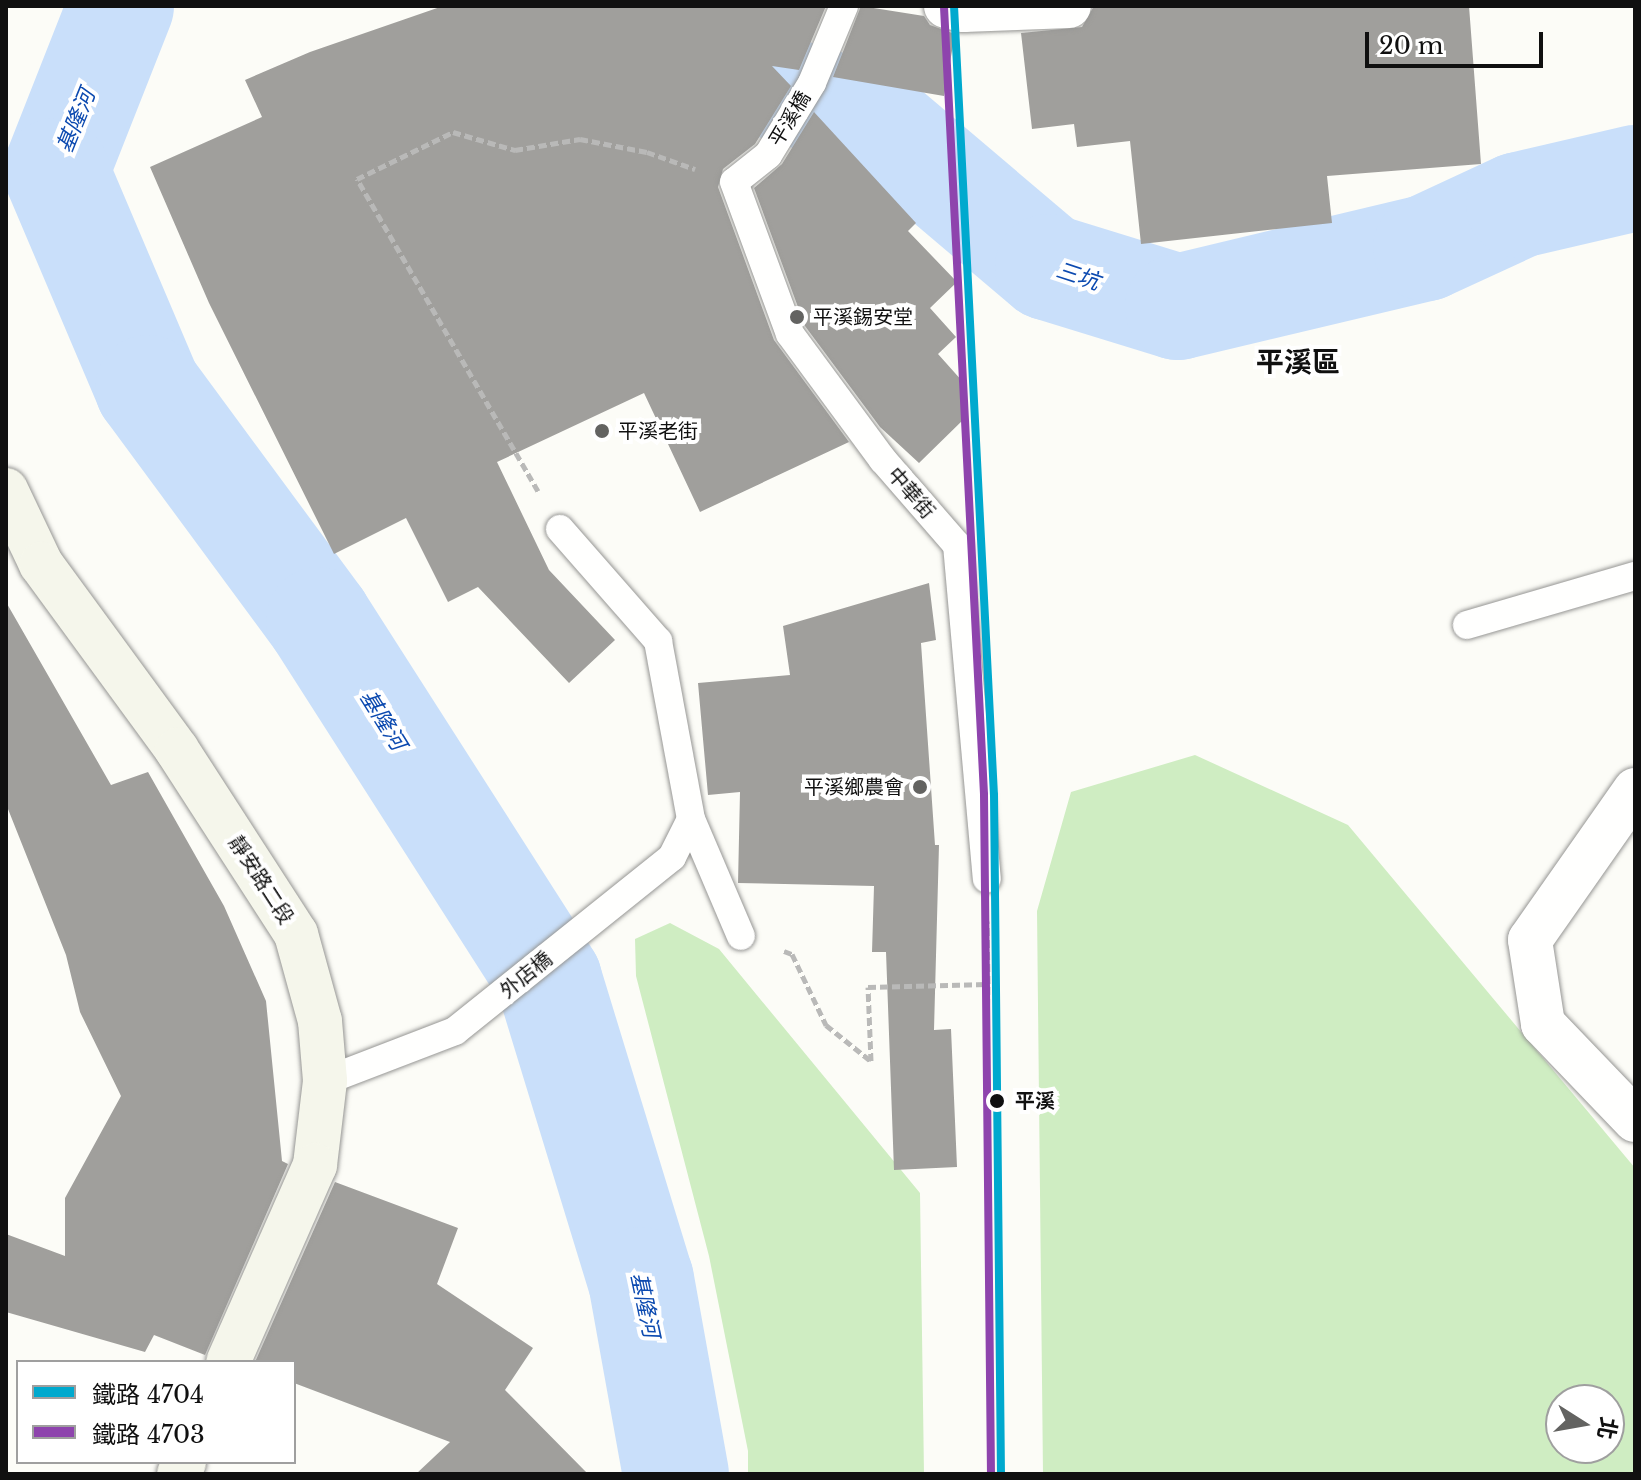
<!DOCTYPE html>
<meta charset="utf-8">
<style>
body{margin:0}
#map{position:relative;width:1641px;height:1480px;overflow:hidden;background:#fcfcf7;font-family:"Libre Baskerville","Noto Sans TC",serif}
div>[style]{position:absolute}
.forest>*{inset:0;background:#cfedc2}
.river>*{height:106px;margin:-53px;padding:0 53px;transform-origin:53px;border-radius:53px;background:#c9dffa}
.building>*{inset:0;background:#a09f9c}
.path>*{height:5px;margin-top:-2.5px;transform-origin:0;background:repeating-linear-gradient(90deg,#b9b9b8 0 8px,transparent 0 12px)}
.roads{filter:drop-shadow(0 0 2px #969694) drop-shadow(0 0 2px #969694)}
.service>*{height:28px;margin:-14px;padding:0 14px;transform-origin:14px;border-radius:14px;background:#fffffe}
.minor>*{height:44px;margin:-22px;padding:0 22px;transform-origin:22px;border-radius:22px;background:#fffffe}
.secondary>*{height:44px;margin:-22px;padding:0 22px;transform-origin:22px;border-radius:22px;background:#f5f6eb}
.rail-1>*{height:8px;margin:-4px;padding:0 4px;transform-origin:4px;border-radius:4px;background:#00a9ce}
.rail-2>*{height:8px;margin:-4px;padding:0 4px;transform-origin:4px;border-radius:4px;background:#8e44ad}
.dots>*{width:22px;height:22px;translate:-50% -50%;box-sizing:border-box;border:4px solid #fff;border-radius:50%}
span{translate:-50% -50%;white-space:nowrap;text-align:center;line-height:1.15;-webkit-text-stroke:8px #fff;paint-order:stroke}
.street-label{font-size:20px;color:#101010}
.poi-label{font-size:20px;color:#101010}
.left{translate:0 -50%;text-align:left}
.right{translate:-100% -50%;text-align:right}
.stop-label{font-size:20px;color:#101010;font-weight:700}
.water-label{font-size:22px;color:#0c4ab0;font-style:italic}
.district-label{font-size:28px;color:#101010;font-weight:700}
.frame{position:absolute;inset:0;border:8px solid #101010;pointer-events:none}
.legend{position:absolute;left:16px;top:1360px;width:280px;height:104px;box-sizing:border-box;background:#fff;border:2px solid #9f9f9f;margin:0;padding:10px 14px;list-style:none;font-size:24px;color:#101010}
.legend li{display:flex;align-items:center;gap:16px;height:40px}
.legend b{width:40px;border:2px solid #9f9f9f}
.north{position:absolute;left:1545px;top:1384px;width:80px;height:80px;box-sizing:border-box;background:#fff;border:2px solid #9f9f9f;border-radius:50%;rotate:101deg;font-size:22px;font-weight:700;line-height:32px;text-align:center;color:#101010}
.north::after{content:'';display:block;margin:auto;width:28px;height:36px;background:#636361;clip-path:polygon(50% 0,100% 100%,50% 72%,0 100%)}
.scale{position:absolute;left:1365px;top:32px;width:178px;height:36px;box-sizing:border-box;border:4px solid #101010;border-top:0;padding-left:10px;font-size:24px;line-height:28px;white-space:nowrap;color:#101010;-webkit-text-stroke:6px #fff;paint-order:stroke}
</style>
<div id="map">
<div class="forest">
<div style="clip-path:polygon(evenodd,1195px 755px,1348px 825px,1635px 1168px,1635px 1474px,1043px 1474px,1037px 911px,1071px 792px,1195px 755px,1561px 1400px,1609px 1400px,1609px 1448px,1561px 1448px,1561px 1400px)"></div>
<div style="clip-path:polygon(670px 923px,719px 949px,920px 1193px,924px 1474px,748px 1474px,748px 1451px,709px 1256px,636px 976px,635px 939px)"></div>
</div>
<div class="river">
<div style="left:121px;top:6px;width:177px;rotate:111.5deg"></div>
<div style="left:56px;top:171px;width:236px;rotate:67deg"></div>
<div style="left:148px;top:388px;width:288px;rotate:53.6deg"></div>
<div style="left:319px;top:620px;width:427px;rotate:57.4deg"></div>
<div style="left:549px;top:980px;width:314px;rotate:73deg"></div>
<div style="left:641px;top:1280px;width:197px;rotate:79.8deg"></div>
<div style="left:522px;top:6px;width:367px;rotate:17.7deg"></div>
<div style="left:872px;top:118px;width:231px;rotate:40.3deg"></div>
<div style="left:1048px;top:267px;width:136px;rotate:17.1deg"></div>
<div style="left:1178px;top:307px;width:255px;rotate:-13.4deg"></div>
<div style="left:1426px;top:248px;width:102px;rotate:-24.8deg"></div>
<div style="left:1519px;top:205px;width:119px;rotate:-13.1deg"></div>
</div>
<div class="building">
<div style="clip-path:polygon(443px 6px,826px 6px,799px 70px,772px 66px,791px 86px,755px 144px,723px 169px,718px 187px,774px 340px,849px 442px,700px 512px,644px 393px,497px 462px,549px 570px,615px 640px,569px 683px,478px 587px,448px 602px,406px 518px,334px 554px,209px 303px,150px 167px,262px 117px,245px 80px,310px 52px)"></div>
<div style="clip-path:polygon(861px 6px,924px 16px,930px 25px,955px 34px,944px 96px,833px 77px)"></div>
<div style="clip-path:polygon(1094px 6px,1469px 6px,1481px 164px,1327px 176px,1332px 223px,1141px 244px,1130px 141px,1077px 147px,1074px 124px,1032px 129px,1021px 33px,1082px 27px)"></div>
<div style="clip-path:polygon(814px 112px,916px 223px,908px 231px,957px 282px,930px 308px,956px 337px,938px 354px,963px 382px,965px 418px,919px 463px,880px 427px,805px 326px,754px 188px,782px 164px)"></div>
<div style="clip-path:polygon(929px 583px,936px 640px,921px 643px,935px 845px,939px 845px,934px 1030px,951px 1029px,957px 1167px,894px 1170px,886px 952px,872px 952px,874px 886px,738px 883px,740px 792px,708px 795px,698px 683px,790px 675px,783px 626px)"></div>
<div style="clip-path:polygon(6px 602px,111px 785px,148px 772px,224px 906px,266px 1001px,282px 1161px,288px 1164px,205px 1355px,154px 1335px,145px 1352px,6px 1312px,6px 1234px,65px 1256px,65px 1198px,121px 1096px,80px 1012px,66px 955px,6px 804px)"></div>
<div style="clip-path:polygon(335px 1182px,458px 1228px,437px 1284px,533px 1348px,505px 1390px,588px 1474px,416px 1474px,450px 1442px,294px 1383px,294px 1362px,255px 1362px)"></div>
</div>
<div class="path">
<div style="left:538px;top:491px;width:361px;rotate:-120.1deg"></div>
<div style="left:357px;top:179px;width:107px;rotate:-26.1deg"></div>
<div style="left:453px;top:132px;width:65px;rotate:16.2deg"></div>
<div style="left:515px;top:150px;width:66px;rotate:-9.6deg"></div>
<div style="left:580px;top:139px;width:68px;rotate:11deg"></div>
<div style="left:647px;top:152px;width:51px;rotate:19.5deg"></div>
<div style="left:784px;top:951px;width:9px;rotate:21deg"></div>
<div style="left:792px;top:954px;width:79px;rotate:64.4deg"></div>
<div style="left:826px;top:1025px;width:58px;rotate:38.7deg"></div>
<div style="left:987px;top:1030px;width:46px;rotate:-88.8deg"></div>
<div style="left:871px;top:1061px;width:74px;rotate:-92.3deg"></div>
<div style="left:868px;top:987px;width:120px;rotate:-1.4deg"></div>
<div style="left:988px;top:984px;width:63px;rotate:-90.9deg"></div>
</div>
<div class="roads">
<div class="service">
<div style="left:844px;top:6px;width:83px;rotate:112.6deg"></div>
<div style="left:812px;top:83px;width:84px;rotate:121.4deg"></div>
<div style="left:768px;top:155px;width:43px;rotate:141.5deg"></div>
<div style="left:734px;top:182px;width:162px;rotate:69.8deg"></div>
<div style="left:790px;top:334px;width:157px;rotate:53.6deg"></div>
<div style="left:883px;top:460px;width:113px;rotate:49deg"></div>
<div style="left:957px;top:545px;width:335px;rotate:84.9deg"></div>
<div style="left:560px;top:529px;width:149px;rotate:48.8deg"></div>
<div style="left:658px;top:641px;width:181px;rotate:79.5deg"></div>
<div style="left:691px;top:819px;width:127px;rotate:66.9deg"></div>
<div style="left:1467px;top:625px;width:175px;rotate:-16.3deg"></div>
<div style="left:325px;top:1081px;width:139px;rotate:-21deg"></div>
<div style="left:455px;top:1031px;width:278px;rotate:-38.7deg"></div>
<div style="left:672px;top:857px;width:42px;rotate:-63.4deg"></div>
</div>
<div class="minor">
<div style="left:946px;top:6px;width:18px;rotate:13deg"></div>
<div style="left:964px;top:10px;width:105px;rotate:-2.2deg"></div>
<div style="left:1635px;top:790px;width:183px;rotate:125deg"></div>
<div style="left:1530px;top:940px;width:85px;rotate:81.2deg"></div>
<div style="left:1543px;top:1024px;width:133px;rotate:46.2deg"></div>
</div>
<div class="secondary">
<div style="left:6px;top:490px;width:82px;rotate:64.7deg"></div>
<div style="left:41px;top:564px;width:230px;rotate:53.8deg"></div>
<div style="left:177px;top:750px;width:219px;rotate:57.1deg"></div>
<div style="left:296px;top:934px;width:90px;rotate:74.6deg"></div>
<div style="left:320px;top:1021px;width:60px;rotate:85.2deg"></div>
<div style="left:325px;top:1081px;width:85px;rotate:96.8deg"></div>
<div style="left:315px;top:1165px;width:215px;rotate:113.8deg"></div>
<div style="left:179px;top:1474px;width:13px;rotate:-67deg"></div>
</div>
</div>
<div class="rail-1">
<div style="left:954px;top:6px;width:790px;rotate:87.1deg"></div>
<div style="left:994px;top:795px;width:679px;rotate:89.41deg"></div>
</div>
<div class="rail-2">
<div style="left:944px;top:7px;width:789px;rotate:87.09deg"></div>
<div style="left:984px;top:795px;width:679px;rotate:89.41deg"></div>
</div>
<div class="dots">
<div style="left:797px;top:317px;background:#636361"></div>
<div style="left:602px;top:431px;background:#636361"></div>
<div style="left:920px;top:787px;background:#636361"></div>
<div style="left:997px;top:1101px;background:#101010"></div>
</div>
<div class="street-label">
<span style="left:790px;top:119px;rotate:-59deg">平溪橋</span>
<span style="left:911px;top:493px;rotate:49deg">中華街</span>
<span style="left:261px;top:880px;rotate:57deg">靜安路二段</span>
<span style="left:526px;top:975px;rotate:-39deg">外店橋</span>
</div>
<div class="poi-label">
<span class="left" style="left:813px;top:317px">平溪錫安堂</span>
<span class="left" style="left:618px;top:431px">平溪老街</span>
<span class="right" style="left:904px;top:787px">平溪鄉農會</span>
</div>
<div class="stop-label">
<span class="left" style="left:1015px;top:1101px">平溪</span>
</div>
<div class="water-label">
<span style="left:76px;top:121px;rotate:-68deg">基隆河</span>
<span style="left:1078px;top:276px;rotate:18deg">三坑</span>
<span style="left:383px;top:720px;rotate:58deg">基隆河</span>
<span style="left:645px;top:1305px;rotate:78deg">基隆河</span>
</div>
<div class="district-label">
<span style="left:1298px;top:363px">平溪區</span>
</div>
<div class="frame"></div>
<ul class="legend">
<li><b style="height:10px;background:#00a9ce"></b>鐵路 4704</li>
<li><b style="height:10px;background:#8e44ad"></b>鐵路 4703</li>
</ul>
<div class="north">北</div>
<div class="scale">20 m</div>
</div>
